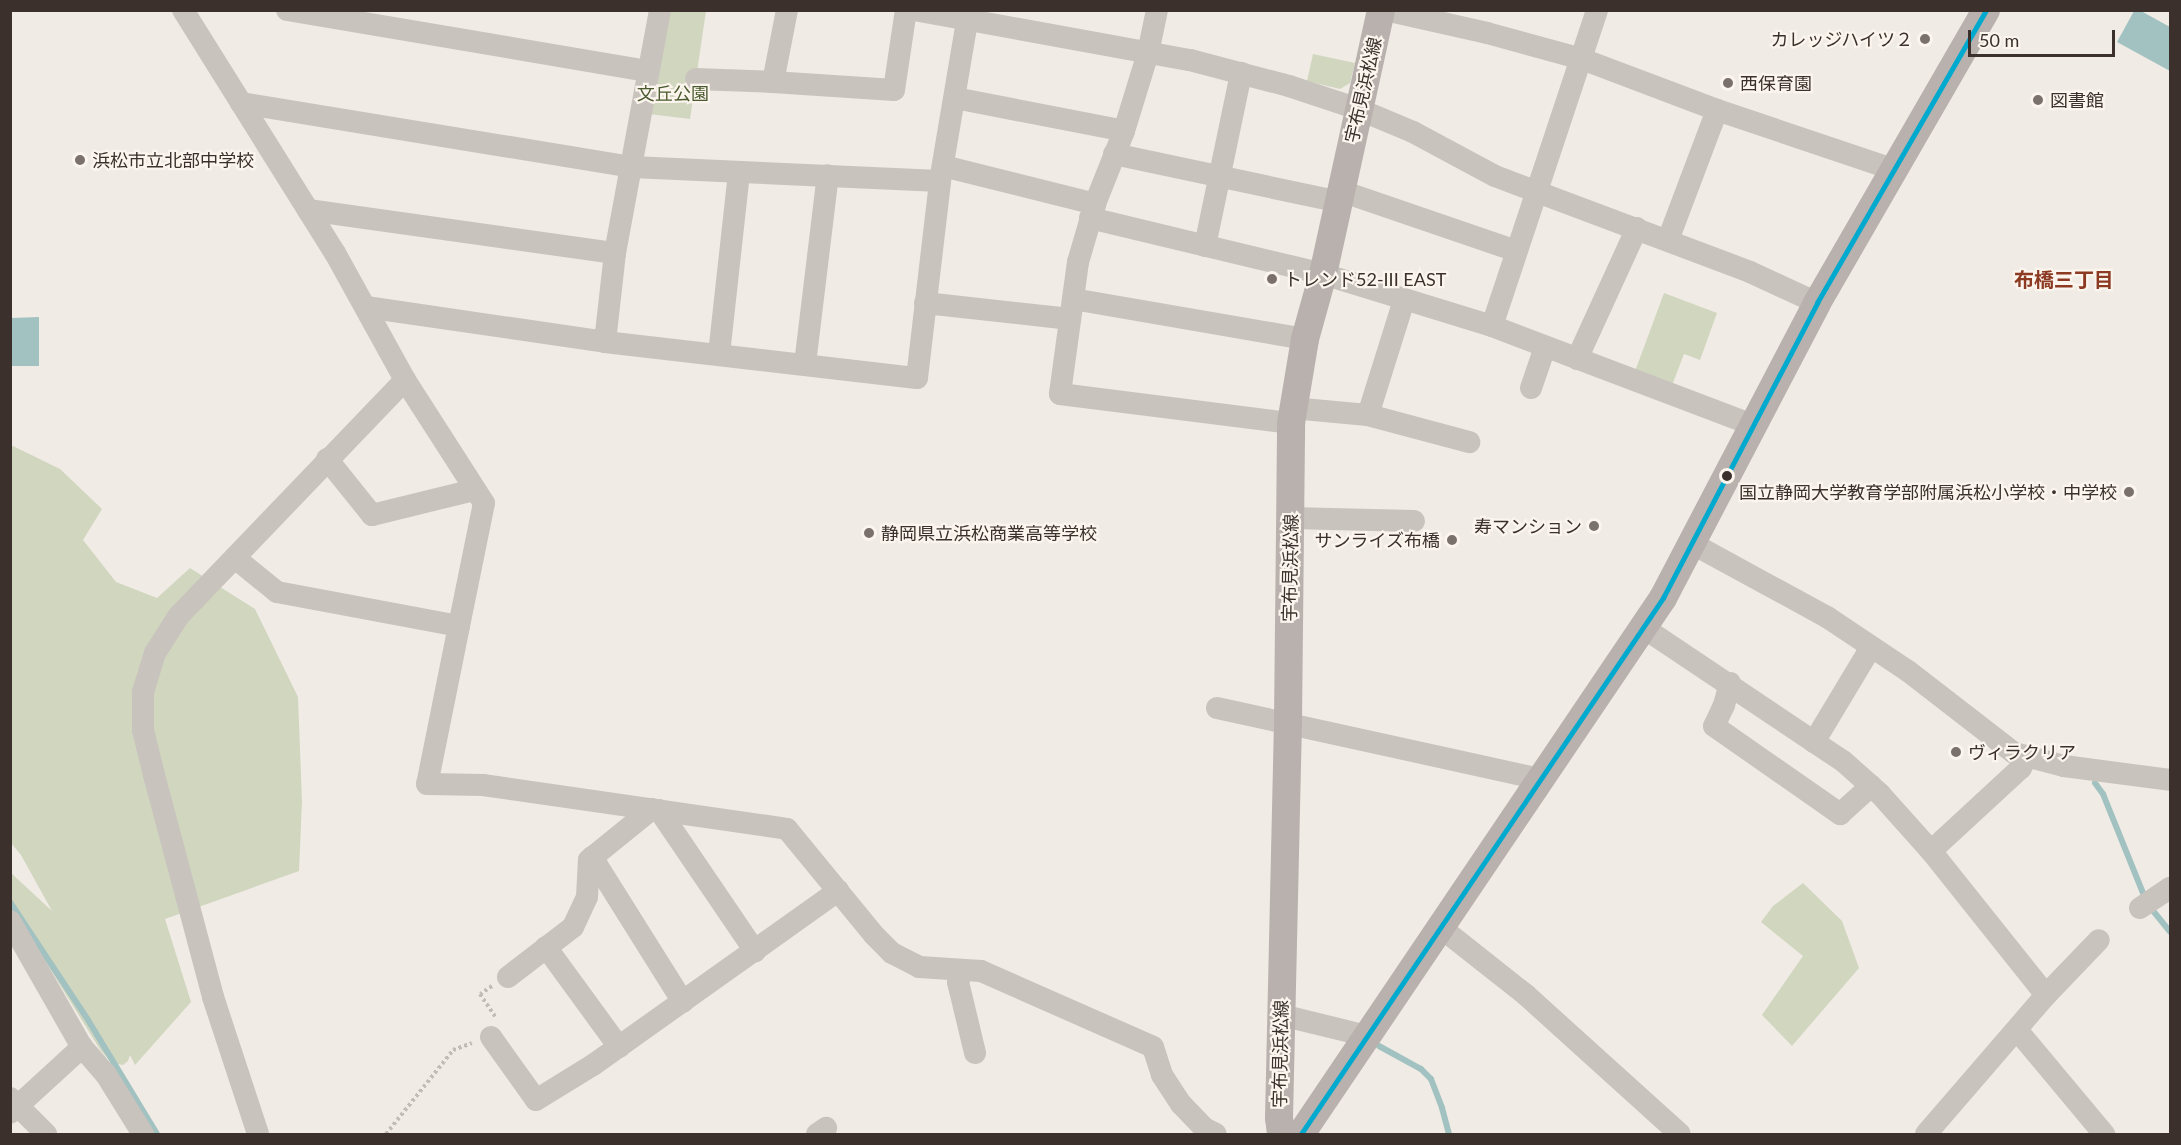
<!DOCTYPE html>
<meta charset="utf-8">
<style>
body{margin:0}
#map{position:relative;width:2181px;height:1145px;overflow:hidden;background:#f0ebe5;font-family:Lato,"Noto Sans JP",sans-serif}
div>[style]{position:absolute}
.green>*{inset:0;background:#d1d6bf}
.water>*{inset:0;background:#a1c2c1}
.stream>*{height:6px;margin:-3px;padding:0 3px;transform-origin:3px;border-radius:3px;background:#a1c2c1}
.path>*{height:4px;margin-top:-2px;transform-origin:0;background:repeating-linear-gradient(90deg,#c2bbb6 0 3px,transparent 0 6px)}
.minor>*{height:22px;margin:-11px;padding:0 11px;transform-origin:11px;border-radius:11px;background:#c9c3be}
.major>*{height:28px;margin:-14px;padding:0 14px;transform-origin:14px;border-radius:14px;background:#b8b1ad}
.bus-1>*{height:4.5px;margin:-2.25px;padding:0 2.25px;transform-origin:2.25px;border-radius:2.25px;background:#00a9ce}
.dots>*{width:16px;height:16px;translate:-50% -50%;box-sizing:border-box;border:3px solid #fbf5ee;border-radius:50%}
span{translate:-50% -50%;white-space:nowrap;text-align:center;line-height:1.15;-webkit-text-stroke:4.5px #fbf5ee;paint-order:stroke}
.poi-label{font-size:18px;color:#3b302b}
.right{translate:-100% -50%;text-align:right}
.left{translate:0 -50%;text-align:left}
.street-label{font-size:18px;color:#3b302b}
.park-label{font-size:18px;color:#4a5a2e}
.neighbourhood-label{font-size:20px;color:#8c3b22;font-weight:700}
.frame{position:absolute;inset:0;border:12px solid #3b302b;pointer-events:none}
.scale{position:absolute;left:1968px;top:30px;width:147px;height:27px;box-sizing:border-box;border:3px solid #3b302b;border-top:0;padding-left:8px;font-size:18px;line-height:21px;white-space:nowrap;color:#3b302b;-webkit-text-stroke:4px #fbf5ee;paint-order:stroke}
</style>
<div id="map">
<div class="green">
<div style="clip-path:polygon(666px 11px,706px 11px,690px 119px,649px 114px)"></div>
<div style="clip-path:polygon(1313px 54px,1355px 63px,1350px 83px,1340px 89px,1307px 81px)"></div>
<div style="clip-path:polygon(1664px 293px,1717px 313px,1700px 360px,1684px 354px,1671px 388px,1634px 374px)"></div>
<div style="clip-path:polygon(13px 446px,60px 469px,102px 509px,83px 540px,116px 582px,157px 598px,190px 568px,255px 609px,298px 697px,302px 801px,299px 871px,165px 919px,191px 1002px,135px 1065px,130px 1055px,128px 1061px,123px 1065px,112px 1063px,101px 1051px,11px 906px,10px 872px,52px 911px,21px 855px,11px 843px,10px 448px)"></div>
<div style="clip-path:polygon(1803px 883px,1842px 921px,1859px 968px,1792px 1046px,1762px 1015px,1803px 956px,1761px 922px,1773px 906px)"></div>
</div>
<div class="water">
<div style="clip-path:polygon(2134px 11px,2141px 11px,2170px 27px,2170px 71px,2117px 42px)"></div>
<div style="clip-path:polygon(39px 317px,39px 366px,11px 366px,11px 318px)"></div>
</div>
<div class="stream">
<div style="left:2095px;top:783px;width:14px;rotate:54deg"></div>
<div style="left:2103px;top:794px;width:112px;rotate:68deg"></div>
<div style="left:10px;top:902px;width:141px;rotate:56.5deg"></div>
<div style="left:88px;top:1020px;width:133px;rotate:58.8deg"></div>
<div style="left:2150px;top:907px;width:32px;rotate:51deg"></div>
<div style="left:1379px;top:1046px;width:48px;rotate:28.7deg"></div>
<div style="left:1421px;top:1069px;width:14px;rotate:45deg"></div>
<div style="left:1431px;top:1079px;width:31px;rotate:69deg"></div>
<div style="left:1442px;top:1108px;width:27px;rotate:75deg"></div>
</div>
<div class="path">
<div style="left:492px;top:986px;width:14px;rotate:146deg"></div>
<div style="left:480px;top:994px;width:29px;rotate:56deg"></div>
<div style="left:386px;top:1134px;width:107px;rotate:-51.4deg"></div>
<div style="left:453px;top:1050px;width:20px;rotate:-20deg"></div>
</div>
<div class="minor">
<div style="left:183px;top:10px;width:287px;rotate:58deg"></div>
<div style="left:335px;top:253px;width:145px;rotate:61.1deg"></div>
<div style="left:405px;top:380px;width:328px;rotate:133.8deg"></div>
<div style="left:178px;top:617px;width:43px;rotate:122.6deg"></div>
<div style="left:155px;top:653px;width:41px;rotate:107.1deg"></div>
<div style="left:143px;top:692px;width:38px;rotate:90deg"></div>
<div style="left:143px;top:730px;width:46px;rotate:76.3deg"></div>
<div style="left:154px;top:775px;width:230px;rotate:75.1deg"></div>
<div style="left:213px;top:997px;width:144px;rotate:71.8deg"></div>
<div style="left:287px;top:10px;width:366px;rotate:9.6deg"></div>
<div style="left:787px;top:10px;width:73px;rotate:101deg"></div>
<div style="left:773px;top:82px;width:121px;rotate:3.8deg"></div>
<div style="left:894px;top:90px;width:81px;rotate:-81.5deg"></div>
<div style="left:914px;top:10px;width:280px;rotate:10.3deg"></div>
<div style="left:1190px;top:60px;width:102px;rotate:14.7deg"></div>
<div style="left:1289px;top:86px;width:73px;rotate:18.4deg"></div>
<div style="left:1358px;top:109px;width:60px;rotate:22.7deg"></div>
<div style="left:1413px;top:132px;width:93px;rotate:28.2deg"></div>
<div style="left:1495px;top:176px;width:272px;rotate:20.6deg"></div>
<div style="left:1750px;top:272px;width:74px;rotate:24.8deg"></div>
<div style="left:1157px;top:10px;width:44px;rotate:101.8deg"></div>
<div style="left:1148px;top:53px;width:82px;rotate:107.1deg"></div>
<div style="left:1124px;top:131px;width:79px;rotate:111.7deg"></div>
<div style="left:1095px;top:204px;width:60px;rotate:106.3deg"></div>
<div style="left:1078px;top:262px;width:133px;rotate:97.8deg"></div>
<div style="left:1060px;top:394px;width:233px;rotate:7.2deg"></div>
<div style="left:1385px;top:10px;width:105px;rotate:12.7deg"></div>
<div style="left:1487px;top:33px;width:98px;rotate:15.3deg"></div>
<div style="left:1582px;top:59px;width:144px;rotate:20.7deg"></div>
<div style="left:1717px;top:110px;width:188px;rotate:18.6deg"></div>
<div style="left:696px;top:79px;width:77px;rotate:2.2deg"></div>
<div style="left:955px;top:98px;width:172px;rotate:11deg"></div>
<div style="left:241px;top:103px;width:396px;rotate:9.3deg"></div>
<div style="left:632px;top:167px;width:308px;rotate:2.6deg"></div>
<div style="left:1114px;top:154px;width:230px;rotate:12deg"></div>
<div style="left:943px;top:166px;width:157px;rotate:14deg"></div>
<div style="left:1341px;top:191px;width:185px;rotate:18.9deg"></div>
<div style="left:308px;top:210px;width:310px;rotate:8deg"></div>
<div style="left:1090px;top:218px;width:240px;rotate:13.5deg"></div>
<div style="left:1323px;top:274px;width:177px;rotate:17.1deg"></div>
<div style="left:1492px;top:326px;width:279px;rotate:20.8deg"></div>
<div style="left:1668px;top:240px;width:139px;rotate:-69.3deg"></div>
<div style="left:1205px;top:246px;width:177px;rotate:-78.2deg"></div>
<div style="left:1073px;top:299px;width:235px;rotate:9.8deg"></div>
<div style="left:925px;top:303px;width:146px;rotate:6.3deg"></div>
<div style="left:366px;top:307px;width:242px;rotate:8.3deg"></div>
<div style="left:605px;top:342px;width:314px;rotate:6.6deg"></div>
<div style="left:917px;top:378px;width:198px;rotate:-83.3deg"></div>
<div style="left:940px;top:181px;width:173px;rotate:-80.4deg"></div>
<div style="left:1492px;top:326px;width:333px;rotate:-71.6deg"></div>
<div style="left:605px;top:342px;width:90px;rotate:-83.6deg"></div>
<div style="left:615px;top:253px;width:247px;rotate:-79.5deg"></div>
<div style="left:719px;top:354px;width:181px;rotate:-83.7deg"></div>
<div style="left:1577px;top:359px;width:144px;rotate:-65.4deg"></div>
<div style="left:805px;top:364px;width:190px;rotate:-83.1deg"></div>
<div style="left:405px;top:380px;width:146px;rotate:57.3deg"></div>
<div style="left:484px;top:503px;width:126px;rotate:101.5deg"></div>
<div style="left:1531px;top:388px;width:43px;rotate:-71.1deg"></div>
<div style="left:1292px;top:408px;width:76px;rotate:5.3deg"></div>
<div style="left:1368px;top:415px;width:105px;rotate:15deg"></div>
<div style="left:1368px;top:415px;width:121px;rotate:-72.6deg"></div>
<div style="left:327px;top:459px;width:72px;rotate:51.2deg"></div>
<div style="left:372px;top:515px;width:105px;rotate:-13.8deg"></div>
<div style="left:1290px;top:518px;width:124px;rotate:1.4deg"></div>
<div style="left:1693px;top:544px;width:153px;rotate:28.6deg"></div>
<div style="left:1827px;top:617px;width:97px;rotate:33.7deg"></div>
<div style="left:1908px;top:671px;width:134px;rotate:37.7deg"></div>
<div style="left:2014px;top:753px;width:52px;rotate:14.6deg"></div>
<div style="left:2064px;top:766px;width:107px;rotate:7.5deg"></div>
<div style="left:235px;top:558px;width:54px;rotate:39deg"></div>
<div style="left:277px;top:592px;width:185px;rotate:10.6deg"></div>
<div style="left:459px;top:626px;width:161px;rotate:101.4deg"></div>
<div style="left:427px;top:784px;width:56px;rotate:1deg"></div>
<div style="left:483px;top:785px;width:307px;rotate:8.2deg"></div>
<div style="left:787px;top:829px;width:137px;rotate:50.6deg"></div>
<div style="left:874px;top:935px;width:25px;rotate:45deg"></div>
<div style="left:892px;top:953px;width:30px;rotate:27deg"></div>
<div style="left:919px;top:967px;width:62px;rotate:3.7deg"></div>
<div style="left:981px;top:971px;width:188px;rotate:23.8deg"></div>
<div style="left:1153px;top:1047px;width:29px;rotate:72deg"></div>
<div style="left:1162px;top:1075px;width:35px;rotate:57deg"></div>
<div style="left:1181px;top:1104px;width:33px;rotate:46deg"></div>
<div style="left:1204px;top:1128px;width:13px;rotate:27deg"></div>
<div style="left:1644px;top:628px;width:239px;rotate:33.8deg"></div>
<div style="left:1843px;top:761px;width:50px;rotate:41.7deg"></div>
<div style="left:1880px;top:794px;width:76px;rotate:48.2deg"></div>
<div style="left:1931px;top:851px;width:184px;rotate:51.4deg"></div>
<div style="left:1730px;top:683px;width:23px;rotate:105deg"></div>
<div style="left:1724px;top:705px;width:23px;rotate:115deg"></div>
<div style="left:1714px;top:726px;width:154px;rotate:34.9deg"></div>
<div style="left:1840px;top:814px;width:42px;rotate:-42.1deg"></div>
<div style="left:1217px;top:708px;width:331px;rotate:12.4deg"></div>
<div style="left:1814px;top:742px;width:111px;rotate:-59deg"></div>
<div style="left:659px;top:810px;width:171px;rotate:55.8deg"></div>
<div style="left:1931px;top:851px;width:122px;rotate:-42.7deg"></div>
<div style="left:2021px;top:768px;width:13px;rotate:-63deg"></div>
<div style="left:592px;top:857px;width:171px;rotate:57.9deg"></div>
<div style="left:2140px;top:908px;width:36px;rotate:-34deg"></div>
<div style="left:10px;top:921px;width:145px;rotate:60.3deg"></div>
<div style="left:82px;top:1047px;width:35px;rotate:49deg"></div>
<div style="left:105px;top:1073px;width:72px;rotate:58.1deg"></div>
<div style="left:1440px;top:927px;width:110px;rotate:38.3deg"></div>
<div style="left:1526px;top:995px;width:207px;rotate:42.1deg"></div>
<div style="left:546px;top:947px;width:124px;rotate:53.9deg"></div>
<div style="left:962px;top:970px;width:13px;rotate:108deg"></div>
<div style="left:958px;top:982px;width:73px;rotate:76.5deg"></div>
<div style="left:508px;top:977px;width:82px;rotate:-37.6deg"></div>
<div style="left:573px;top:927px;width:33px;rotate:-65deg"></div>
<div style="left:587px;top:897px;width:37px;rotate:-87deg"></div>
<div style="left:589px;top:860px;width:81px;rotate:-39deg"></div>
<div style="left:1281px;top:1015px;width:89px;rotate:13.7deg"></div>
<div style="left:2017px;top:1030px;width:136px;rotate:50.1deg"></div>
<div style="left:491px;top:1037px;width:77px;rotate:54.5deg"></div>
<div style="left:536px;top:1100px;width:67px;rotate:-31.6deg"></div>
<div style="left:593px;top:1065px;width:301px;rotate:-35.4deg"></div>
<div style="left:10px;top:1098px;width:51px;rotate:45deg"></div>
<div style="left:10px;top:1113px;width:98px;rotate:-42.5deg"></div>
<div style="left:817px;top:1134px;width:11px;rotate:-34deg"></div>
<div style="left:1926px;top:1134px;width:184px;rotate:-49.2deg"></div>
<div style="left:2046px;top:995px;width:76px;rotate:-46.1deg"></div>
</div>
<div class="major">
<div style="left:1281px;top:1134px;width:16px;rotate:-97deg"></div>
<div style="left:1279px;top:1118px;width:396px;rotate:-88.7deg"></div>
<div style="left:1288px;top:722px;width:299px;rotate:-89.4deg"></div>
<div style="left:1291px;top:423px;width:85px;rotate:-80.5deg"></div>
<div style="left:1305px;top:339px;width:67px;rotate:-74.5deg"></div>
<div style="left:1323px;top:274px;width:270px;rotate:-77.6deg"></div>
<div style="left:1301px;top:1134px;width:647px;rotate:-55.97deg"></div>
<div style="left:1663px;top:598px;width:333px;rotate:-62.4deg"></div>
<div style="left:1817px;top:303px;width:338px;rotate:-60deg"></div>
</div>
<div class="bus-1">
<div style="left:1301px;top:1134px;width:647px;rotate:-55.97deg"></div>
<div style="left:1663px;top:598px;width:333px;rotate:-62.4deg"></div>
<div style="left:1817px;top:303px;width:338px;rotate:-60deg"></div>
</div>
<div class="dots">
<div style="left:1925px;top:39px;background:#7a716c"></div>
<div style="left:1728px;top:83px;background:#7a716c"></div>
<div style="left:2038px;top:100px;background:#7a716c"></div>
<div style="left:80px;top:160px;background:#7a716c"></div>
<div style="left:1272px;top:279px;background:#7a716c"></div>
<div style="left:1727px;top:476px;background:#3b302b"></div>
<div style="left:2129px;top:492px;background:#7a716c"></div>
<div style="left:1594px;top:526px;background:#7a716c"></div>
<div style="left:869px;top:533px;background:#7a716c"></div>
<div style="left:1452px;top:540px;background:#7a716c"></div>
<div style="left:1956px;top:752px;background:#7a716c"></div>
</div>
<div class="poi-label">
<span class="right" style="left:1913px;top:39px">カレッジハイツ２</span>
<span class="left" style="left:1740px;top:83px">西保育園</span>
<span class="left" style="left:2050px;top:100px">図書館</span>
<span class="left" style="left:92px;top:160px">浜松市立北部中学校</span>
<span class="left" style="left:1284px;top:279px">トレンド52-III EAST</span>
<span class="right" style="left:2117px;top:492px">国立静岡大学教育学部附属浜松小学校・中学校</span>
<span class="right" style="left:1582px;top:526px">寿マンション</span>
<span class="left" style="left:881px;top:533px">静岡県立浜松商業高等学校</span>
<span class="right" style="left:1440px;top:540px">サンライズ布橋</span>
<span class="left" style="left:1968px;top:752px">ヴィラクリア</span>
</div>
<div class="street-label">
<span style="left:1363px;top:90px;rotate:-77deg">宇布見浜松線</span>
<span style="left:1290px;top:568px;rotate:-89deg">宇布見浜松線</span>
<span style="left:1280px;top:1054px;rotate:-89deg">宇布見浜松線</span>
</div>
<div class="park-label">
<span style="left:673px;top:93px">文丘公園</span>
</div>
<div class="neighbourhood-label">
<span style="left:2064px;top:279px">布橋三丁目</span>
</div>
<div class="frame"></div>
<div class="scale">50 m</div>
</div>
